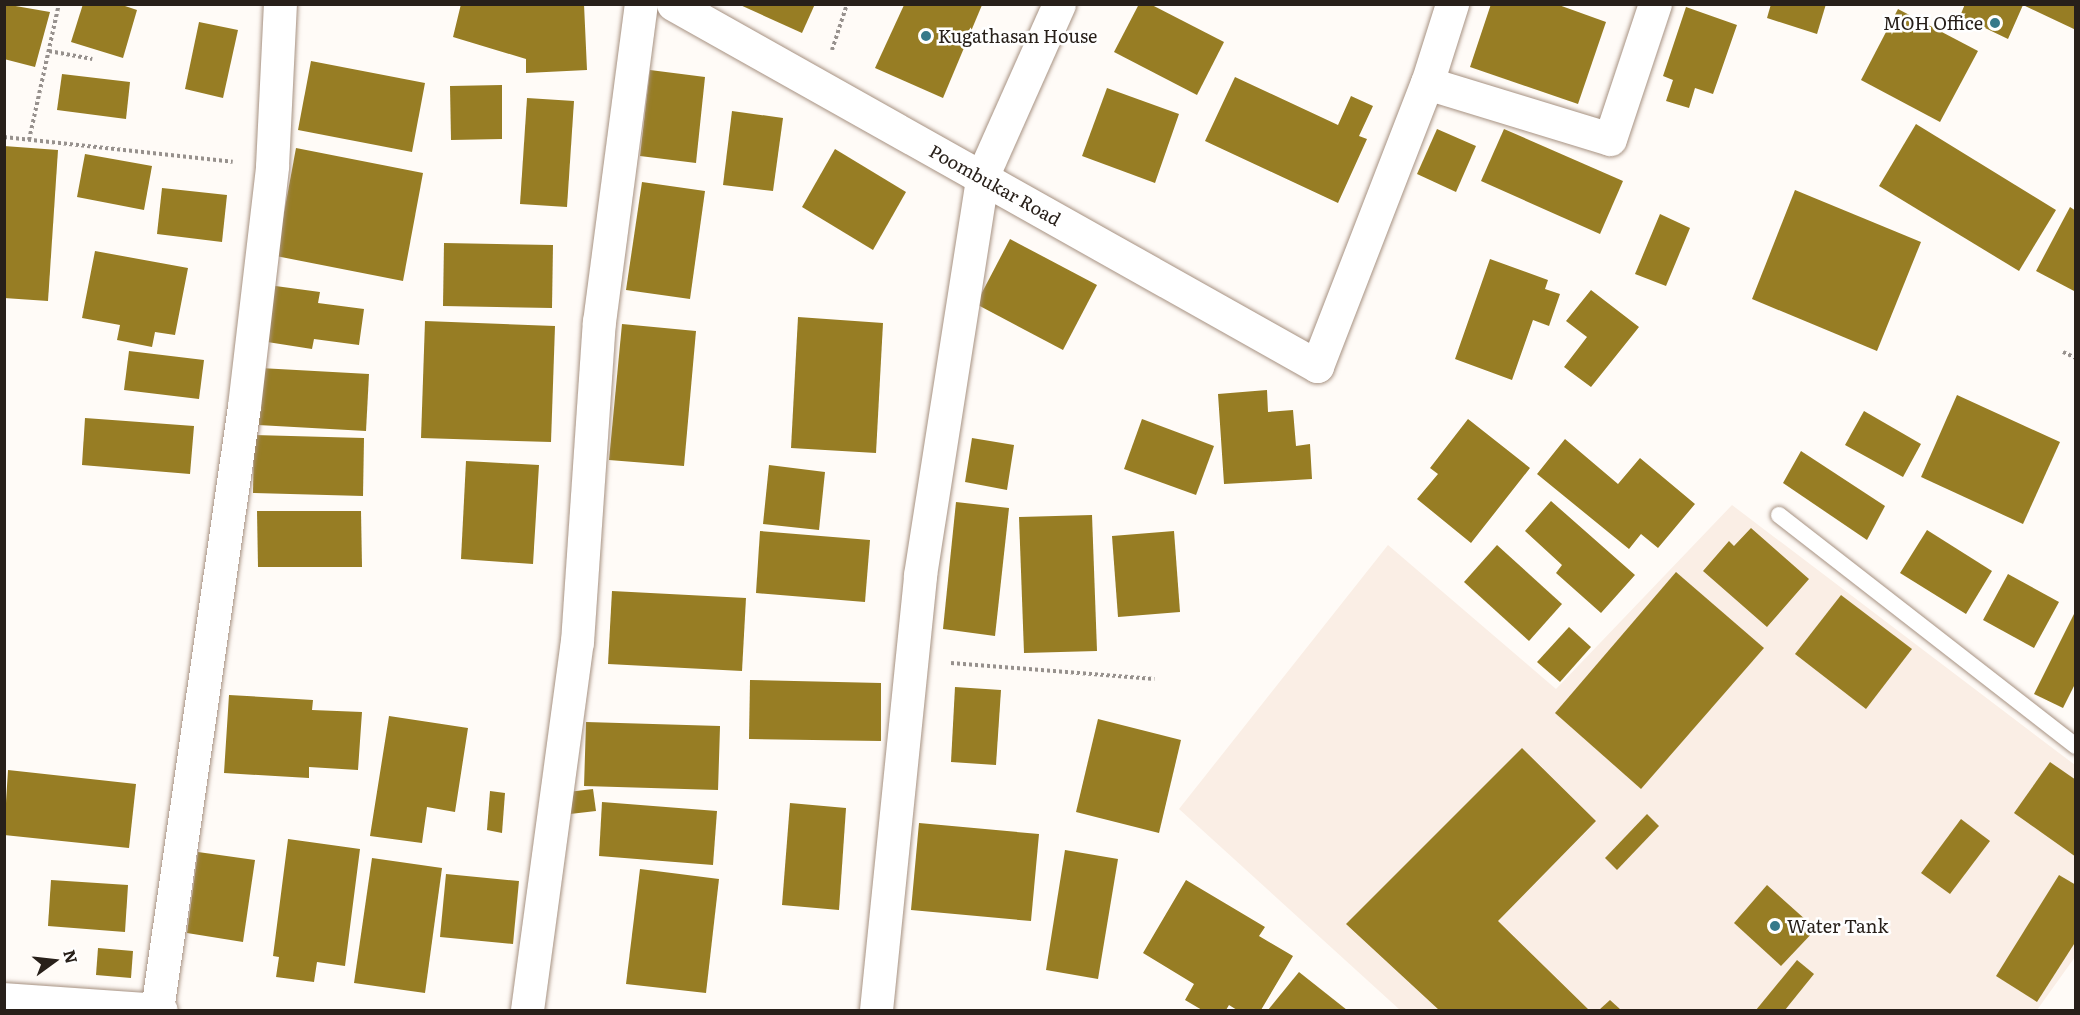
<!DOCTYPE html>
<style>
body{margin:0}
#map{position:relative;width:2080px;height:1015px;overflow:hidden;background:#fffbf7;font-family:Literata,serif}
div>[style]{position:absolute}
.built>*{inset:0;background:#faeee5}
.building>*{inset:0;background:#977d24}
.path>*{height:4px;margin-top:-2px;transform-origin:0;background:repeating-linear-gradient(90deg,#97918d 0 3px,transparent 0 6px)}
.roads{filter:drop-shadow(0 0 2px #a79282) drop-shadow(0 0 2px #a79282)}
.service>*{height:16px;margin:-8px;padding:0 8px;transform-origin:8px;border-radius:8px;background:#fff}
.minor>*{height:33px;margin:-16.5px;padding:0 16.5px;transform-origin:16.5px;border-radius:16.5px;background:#fff}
.dots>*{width:16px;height:16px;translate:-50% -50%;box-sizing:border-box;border:3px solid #fff;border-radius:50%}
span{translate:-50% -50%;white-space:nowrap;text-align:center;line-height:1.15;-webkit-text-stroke:5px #fff;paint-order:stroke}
.poi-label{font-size:18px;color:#28201a}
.right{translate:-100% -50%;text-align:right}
.left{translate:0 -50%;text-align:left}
.street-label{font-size:18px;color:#28201a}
.frame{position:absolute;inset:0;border:6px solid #28201a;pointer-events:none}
.north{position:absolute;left:24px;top:931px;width:60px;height:60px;-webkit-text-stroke:4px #fff;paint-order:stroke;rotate:75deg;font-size:16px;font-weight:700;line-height:24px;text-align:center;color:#28201a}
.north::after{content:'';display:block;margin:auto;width:21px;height:27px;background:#28201a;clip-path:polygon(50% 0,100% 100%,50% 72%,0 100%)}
</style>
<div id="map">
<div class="built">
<div style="clip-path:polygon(1732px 505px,2075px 765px,2075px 957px,2037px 1010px,1400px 1010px,1179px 809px,1388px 545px,1556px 689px)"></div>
</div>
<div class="building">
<div style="clip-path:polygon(4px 4px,50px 12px,35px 67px,4px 59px)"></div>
<div style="clip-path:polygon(83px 4px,119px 4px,137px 10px,123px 58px,71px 42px)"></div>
<div style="clip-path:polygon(461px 4px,584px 4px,587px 70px,526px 73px,526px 59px,453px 37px)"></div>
<div style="clip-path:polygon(738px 4px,815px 4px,802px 33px)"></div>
<div style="clip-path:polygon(1139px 4px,1150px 4px,1224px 42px,1197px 95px,1114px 52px)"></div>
<div style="clip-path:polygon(1491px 4px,1556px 4px,1606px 22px,1578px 104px,1470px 67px)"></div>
<div style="clip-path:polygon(1771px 4px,1826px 4px,1817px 34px,1767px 18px)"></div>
<div style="clip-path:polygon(1965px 4px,2076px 4px,2076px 30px,2023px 5px,2008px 39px,1960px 16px)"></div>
<div style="clip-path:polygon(904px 5px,982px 5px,943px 98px,875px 68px)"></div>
<div style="clip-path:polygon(1686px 7px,1737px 25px,1713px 94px,1695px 88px,1689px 108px,1666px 101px,1673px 80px,1663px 76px)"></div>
<div style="clip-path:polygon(1898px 9px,1978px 51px,1940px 122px,1861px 80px)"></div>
<div style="clip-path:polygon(199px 22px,238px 30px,223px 98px,185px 89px)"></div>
<div style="clip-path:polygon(311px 61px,425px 83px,412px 152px,298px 130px)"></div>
<div style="clip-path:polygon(650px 70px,705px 77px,696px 163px,640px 156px)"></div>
<div style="clip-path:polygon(62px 74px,130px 82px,126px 119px,57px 110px)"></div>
<div style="clip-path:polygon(1235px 77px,1338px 125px,1351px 96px,1373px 106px,1359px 136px,1367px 139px,1338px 203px,1205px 141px)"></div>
<div style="clip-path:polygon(502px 85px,502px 139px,451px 140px,450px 86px)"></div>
<div style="clip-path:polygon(1107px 88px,1179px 114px,1155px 183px,1082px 156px)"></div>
<div style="clip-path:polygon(527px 98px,574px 101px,567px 207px,520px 204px)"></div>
<div style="clip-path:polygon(732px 111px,783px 118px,773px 191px,723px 185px)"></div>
<div style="clip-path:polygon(1916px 124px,2056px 210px,2019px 271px,1879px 186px)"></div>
<div style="clip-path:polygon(1437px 129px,1476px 146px,1456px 192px,1417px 174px)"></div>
<div style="clip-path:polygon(1504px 129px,1623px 181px,1600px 234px,1481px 181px)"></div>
<div style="clip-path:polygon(4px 146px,58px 150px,48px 301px,4px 298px)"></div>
<div style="clip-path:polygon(296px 148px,423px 173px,403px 281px,276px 256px)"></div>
<div style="clip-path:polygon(835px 149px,906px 192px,873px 250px,802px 207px)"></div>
<div style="clip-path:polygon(85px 154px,152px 166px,144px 210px,77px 197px)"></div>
<div style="clip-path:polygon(642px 182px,705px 191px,690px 299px,626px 290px)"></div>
<div style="clip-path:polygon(162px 188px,227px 195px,222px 242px,157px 234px)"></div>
<div style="clip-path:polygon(1795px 190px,1921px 242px,1877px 351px,1752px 299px)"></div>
<div style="clip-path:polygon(2070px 207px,2076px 211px,2076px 292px,2036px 271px)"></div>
<div style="clip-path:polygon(1660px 214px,1690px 228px,1666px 286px,1635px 274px)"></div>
<div style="clip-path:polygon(1010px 239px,1097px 285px,1063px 350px,976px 304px)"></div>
<div style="clip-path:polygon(444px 243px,553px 245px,552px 308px,443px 306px)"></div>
<div style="clip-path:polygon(95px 251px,188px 268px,175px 335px,155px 332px,152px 347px,117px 340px,120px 325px,82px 318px)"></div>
<div style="clip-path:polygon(1490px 259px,1548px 280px,1545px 289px,1560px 294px,1549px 326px,1533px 320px,1512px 380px,1455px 359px)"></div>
<div style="clip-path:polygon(268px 285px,320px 292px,318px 303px,364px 309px,359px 345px,314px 339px,312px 349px,261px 341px)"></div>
<div style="clip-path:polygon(1591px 290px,1639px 327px,1591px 387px,1564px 367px,1587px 337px,1566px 321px)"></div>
<div style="clip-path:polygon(798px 317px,883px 323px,876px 453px,791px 448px)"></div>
<div style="clip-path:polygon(425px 321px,555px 326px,551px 442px,421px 438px)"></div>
<div style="clip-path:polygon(622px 324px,696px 331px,684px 466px,609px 460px)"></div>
<div style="clip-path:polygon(129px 351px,204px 360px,199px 399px,124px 390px)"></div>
<div style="clip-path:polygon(260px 368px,369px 374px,366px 431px,258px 425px)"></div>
<div style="clip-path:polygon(1267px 390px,1268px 412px,1293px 410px,1296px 446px,1310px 444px,1312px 479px,1224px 484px,1218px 394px)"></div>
<div style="clip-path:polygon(1957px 395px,2060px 442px,2023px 524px,1921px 477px)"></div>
<div style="clip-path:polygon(1864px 411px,1921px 444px,1903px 477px,1845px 445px)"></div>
<div style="clip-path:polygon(85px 418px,194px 426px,190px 474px,82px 465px)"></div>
<div style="clip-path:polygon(1142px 419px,1214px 446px,1196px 495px,1124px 469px)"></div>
<div style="clip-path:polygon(1468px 419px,1530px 468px,1471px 543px,1417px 499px,1438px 474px,1430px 468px)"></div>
<div style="clip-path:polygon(254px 435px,364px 438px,363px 496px,253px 493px)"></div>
<div style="clip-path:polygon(972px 438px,1014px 445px,1007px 490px,965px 482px)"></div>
<div style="clip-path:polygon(1565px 439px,1618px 484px,1640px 458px,1695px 504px,1658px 548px,1641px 534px,1629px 549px,1537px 474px)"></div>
<div style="clip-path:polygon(1801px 451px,1885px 506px,1867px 540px,1783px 483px)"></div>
<div style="clip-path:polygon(466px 461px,539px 465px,533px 564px,461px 559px)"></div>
<div style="clip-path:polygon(769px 465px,825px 472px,819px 530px,763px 524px)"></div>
<div style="clip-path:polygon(1551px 501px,1635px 575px,1601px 613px,1556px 573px,1562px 565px,1525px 531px)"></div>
<div style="clip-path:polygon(956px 502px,1009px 508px,995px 636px,943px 629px)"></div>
<div style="clip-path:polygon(257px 511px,361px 511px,362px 567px,258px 567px)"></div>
<div style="clip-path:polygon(1092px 515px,1097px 651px,1024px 653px,1019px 517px)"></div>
<div style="clip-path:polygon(1751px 528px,1809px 579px,1767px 627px,1703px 571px,1729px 541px,1734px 546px)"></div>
<div style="clip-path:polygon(1927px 530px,1992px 571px,1966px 614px,1900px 573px)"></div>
<div style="clip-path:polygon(760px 531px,870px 540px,865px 602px,756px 593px)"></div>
<div style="clip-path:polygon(1174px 531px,1180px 612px,1118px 617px,1112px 536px)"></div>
<div style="clip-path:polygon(1497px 545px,1562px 604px,1529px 641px,1464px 582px)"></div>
<div style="clip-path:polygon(1676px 572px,1764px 648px,1641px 789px,1555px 713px)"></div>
<div style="clip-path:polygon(2008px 574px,2059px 602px,2034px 648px,1983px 620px)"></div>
<div style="clip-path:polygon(612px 591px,746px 598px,742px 671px,608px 664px)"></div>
<div style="clip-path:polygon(1841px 595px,1912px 649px,1866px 709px,1795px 654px)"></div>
<div style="clip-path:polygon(2076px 610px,2076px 682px,2063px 708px,2034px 694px)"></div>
<div style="clip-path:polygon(1569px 627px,1591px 647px,1560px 682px,1537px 662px)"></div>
<div style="clip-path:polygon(750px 680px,881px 683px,881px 741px,749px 739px)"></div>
<div style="clip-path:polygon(955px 687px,1001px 690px,996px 765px,951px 762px)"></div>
<div style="clip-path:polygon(229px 695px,313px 700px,312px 710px,362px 712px,358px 770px,309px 767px,309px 778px,224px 773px)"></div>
<div style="clip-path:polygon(389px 716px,468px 728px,455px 812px,427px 807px,422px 843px,370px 836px)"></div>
<div style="clip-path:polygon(1098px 719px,1181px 740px,1159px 833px,1076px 812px)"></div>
<div style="clip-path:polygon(586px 722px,720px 726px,718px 790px,584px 786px)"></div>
<div style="clip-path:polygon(1522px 748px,1596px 821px,1498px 921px,1589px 1010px,1439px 1010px,1346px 924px)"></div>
<div style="clip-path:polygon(2050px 762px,2076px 780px,2076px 857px,2014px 813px)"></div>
<div style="clip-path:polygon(8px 770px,136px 784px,129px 848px,4px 835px)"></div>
<div style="clip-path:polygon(593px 789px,596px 811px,570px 814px,568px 792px)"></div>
<div style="clip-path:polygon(490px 791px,505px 793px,502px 833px,487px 830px)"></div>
<div style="clip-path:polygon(602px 802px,717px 811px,713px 865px,599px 856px)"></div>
<div style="clip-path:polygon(790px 803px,846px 808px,839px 910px,782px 905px)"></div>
<div style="clip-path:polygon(1647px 814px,1659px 826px,1617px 870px,1605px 858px)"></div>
<div style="clip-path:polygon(1961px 819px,1990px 841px,1950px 894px,1921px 873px)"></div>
<div style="clip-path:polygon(919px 823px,1039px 834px,1031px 921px,911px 910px)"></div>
<div style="clip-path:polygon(288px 839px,360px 849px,345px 966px,317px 962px,314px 982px,276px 977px,279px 957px,273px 956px)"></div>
<div style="clip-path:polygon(1065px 850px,1118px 859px,1098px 979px,1046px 970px)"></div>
<div style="clip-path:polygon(198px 852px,255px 860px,243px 942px,187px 933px)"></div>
<div style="clip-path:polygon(372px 858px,442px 868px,425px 993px,354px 983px)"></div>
<div style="clip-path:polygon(640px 869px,719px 879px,706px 993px,626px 984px)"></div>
<div style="clip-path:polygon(446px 874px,519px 881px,513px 944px,440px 937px)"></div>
<div style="clip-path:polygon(2059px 875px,2076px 885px,2076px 941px,2037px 1002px,1996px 976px)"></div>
<div style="clip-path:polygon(51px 880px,128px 885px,125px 932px,48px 926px)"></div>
<div style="clip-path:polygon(1186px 880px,1265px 927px,1259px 936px,1293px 956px,1261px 1010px,1237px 1010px,1229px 1005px,1226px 1010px,1202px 1010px,1185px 1000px,1194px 984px,1143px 953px)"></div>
<div style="clip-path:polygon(1767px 885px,1816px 929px,1781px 966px,1734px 923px)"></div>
<div style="clip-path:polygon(98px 948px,133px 951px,131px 978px,96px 975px)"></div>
<div style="clip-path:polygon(1797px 960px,1814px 974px,1785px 1010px,1756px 1010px)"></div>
<div style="clip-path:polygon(1299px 972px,1347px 1010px,1268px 1010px)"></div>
<div style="clip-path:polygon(1610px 1000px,1621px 1010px,1599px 1010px)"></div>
</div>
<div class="path">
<div style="left:832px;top:50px;width:48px;rotate:-71.9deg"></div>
<div style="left:49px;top:51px;width:44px;rotate:10.5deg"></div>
<div style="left:4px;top:137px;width:230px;rotate:6.2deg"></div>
<div style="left:29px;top:140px;width:139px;rotate:-77.6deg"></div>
<div style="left:2063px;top:352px;width:14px;rotate:25deg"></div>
<div style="left:951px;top:663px;width:204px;rotate:4.5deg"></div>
</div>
<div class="roads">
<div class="service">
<div style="left:1779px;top:515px;width:376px;rotate:37.9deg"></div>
</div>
<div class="minor">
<div style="left:673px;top:4px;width:739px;rotate:29.34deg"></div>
<div style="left:1317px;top:366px;width:304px;rotate:-68.8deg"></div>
<div style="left:1427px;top:83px;width:83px;rotate:-72.4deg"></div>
<div style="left:1427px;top:83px;width:191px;rotate:17deg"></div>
<div style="left:1610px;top:139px;width:142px;rotate:-71.6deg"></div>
<div style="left:4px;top:999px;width:157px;rotate:4deg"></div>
<div style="left:157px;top:1010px;width:610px;rotate:-81.8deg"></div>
<div style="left:244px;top:406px;width:242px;rotate:-83.3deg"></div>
<div style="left:272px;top:166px;width:162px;rotate:-87.2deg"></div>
<div style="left:527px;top:1010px;width:371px;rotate:-82.3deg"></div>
<div style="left:577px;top:642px;width:321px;rotate:-86.1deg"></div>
<div style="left:599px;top:322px;width:321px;rotate:-82.5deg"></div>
<div style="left:876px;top:1010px;width:437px;rotate:-84.2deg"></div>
<div style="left:920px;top:575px;width:403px;rotate:-81.1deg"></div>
<div style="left:982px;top:177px;width:189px;rotate:-66deg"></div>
</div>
</div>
<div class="dots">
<div style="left:1995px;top:23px;background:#36798a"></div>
<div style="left:926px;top:36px;background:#36798a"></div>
<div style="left:1775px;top:926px;background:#36798a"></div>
</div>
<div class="poi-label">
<span class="right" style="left:1983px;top:23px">MOH Office</span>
<span class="left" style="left:938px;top:36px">Kugathasan House</span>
<span class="left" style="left:1787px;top:926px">Water Tank</span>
</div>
<div class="street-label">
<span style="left:995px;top:185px;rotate:29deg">Poombukar Road</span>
</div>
<div class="frame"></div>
<div class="north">N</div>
</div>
